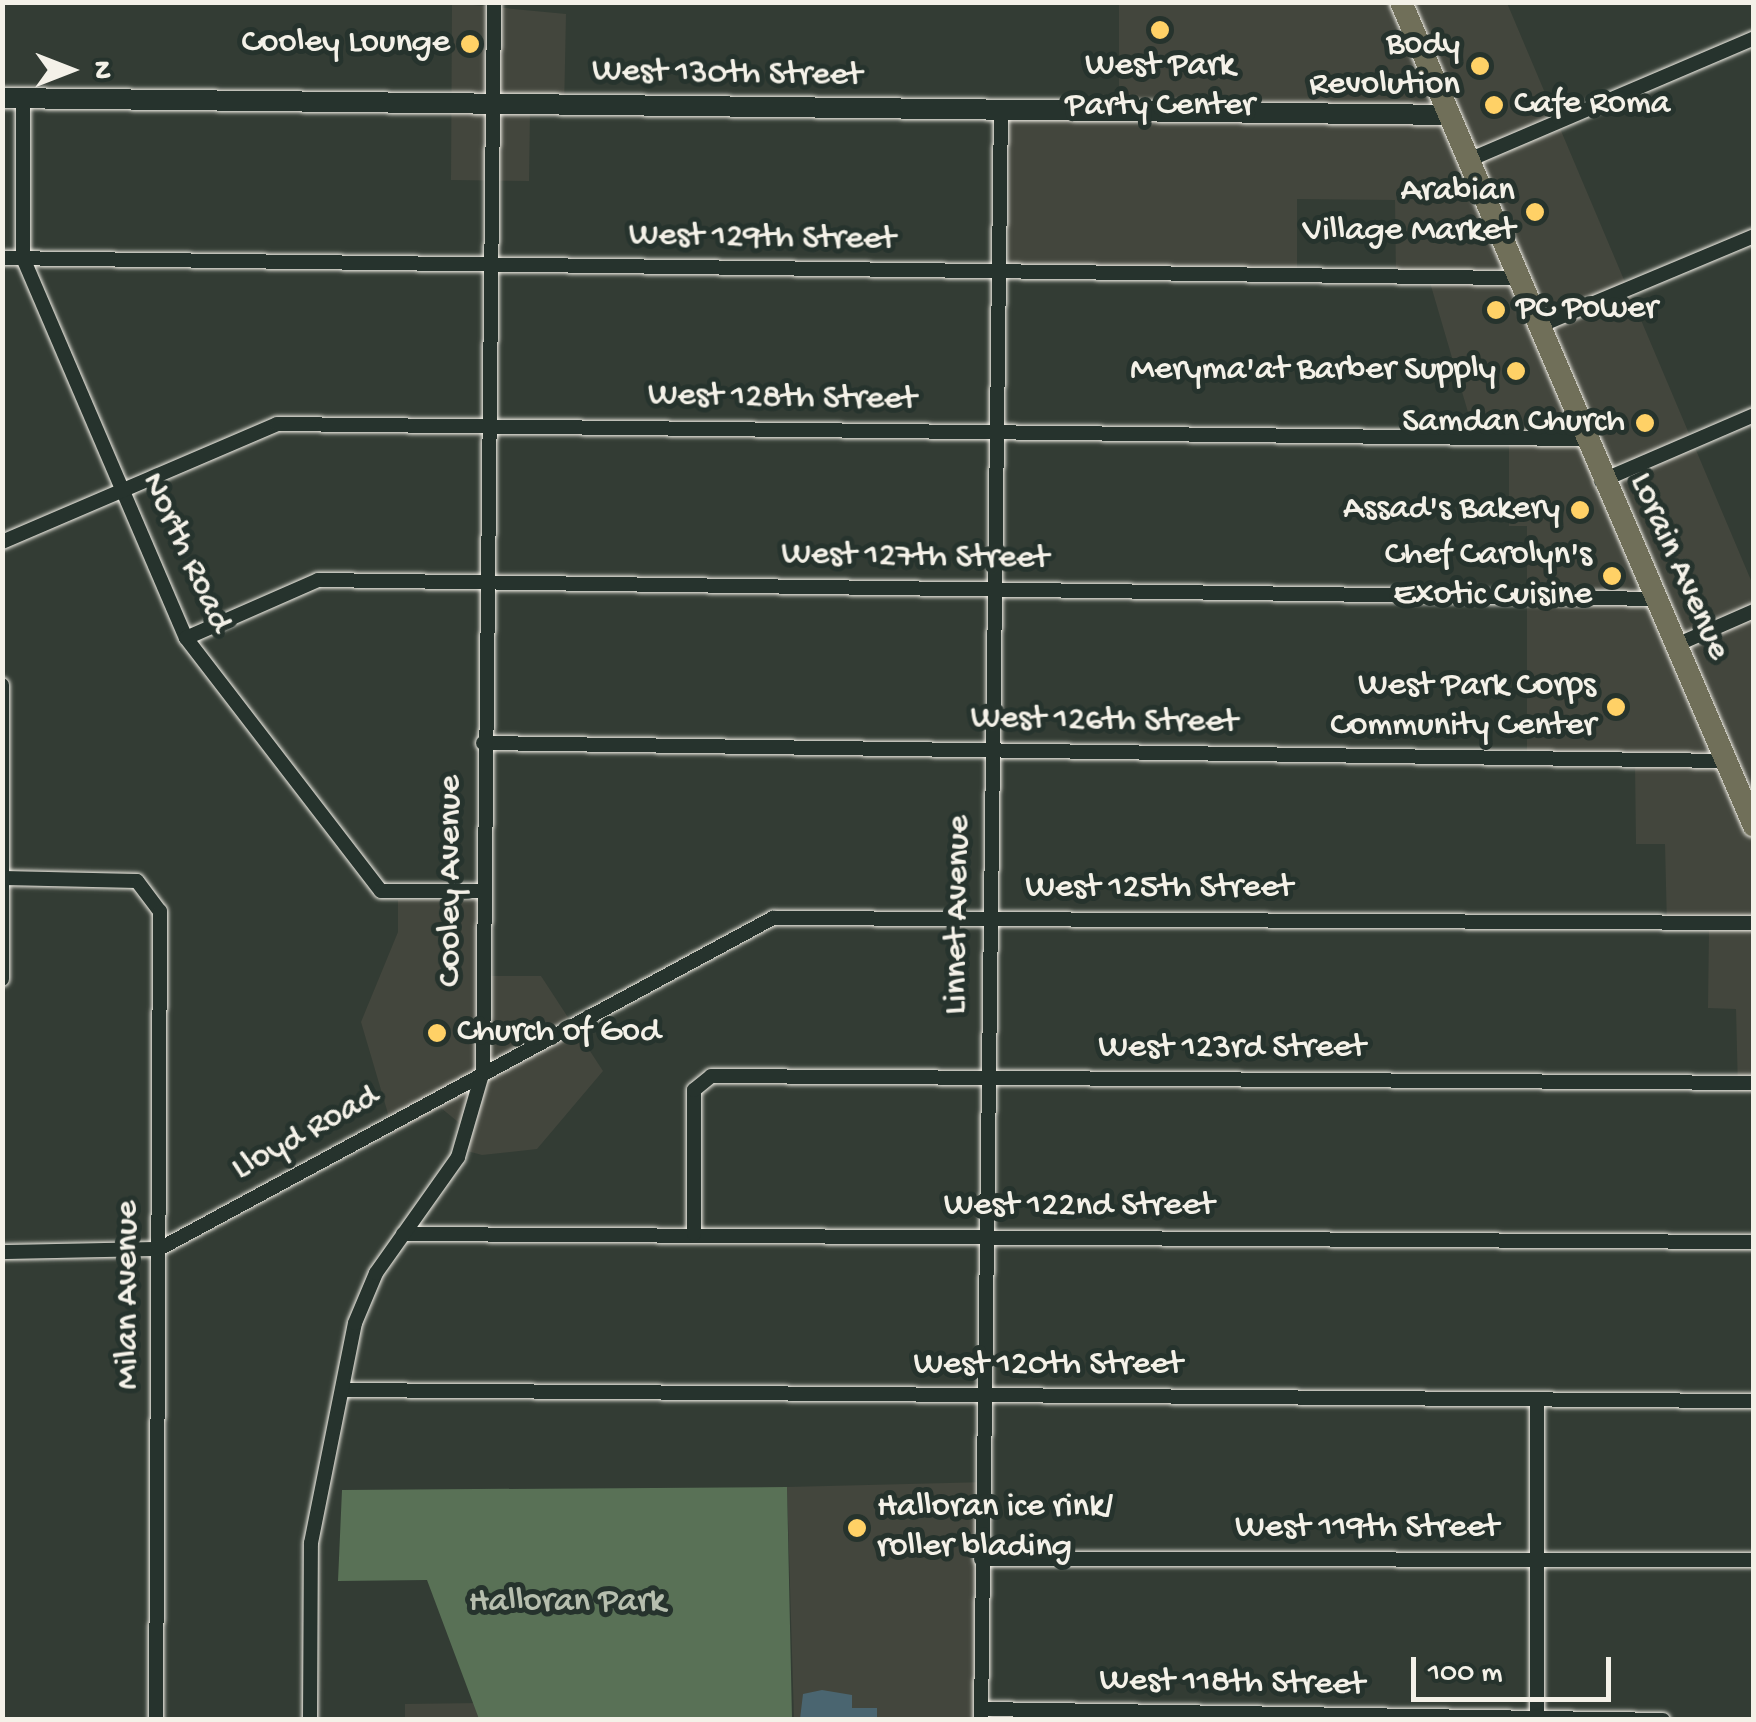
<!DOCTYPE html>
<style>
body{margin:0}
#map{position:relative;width:1756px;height:1722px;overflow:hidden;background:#333c34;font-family:"Gochi Hand",sans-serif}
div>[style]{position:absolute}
.built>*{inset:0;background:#43463d}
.green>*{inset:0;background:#597156}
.water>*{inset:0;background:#4a6570}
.roads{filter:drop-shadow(0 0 2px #f4f1e8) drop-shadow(0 0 2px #f4f1e8)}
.street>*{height:14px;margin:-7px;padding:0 7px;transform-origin:7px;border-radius:7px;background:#26332d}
.secondary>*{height:20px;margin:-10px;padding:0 10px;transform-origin:10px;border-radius:10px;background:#26332d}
.primary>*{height:22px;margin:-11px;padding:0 11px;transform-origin:11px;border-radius:11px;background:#706f59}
.dots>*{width:28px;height:28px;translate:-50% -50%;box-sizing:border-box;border:5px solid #26332d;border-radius:50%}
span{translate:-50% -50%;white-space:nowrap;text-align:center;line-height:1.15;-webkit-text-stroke:10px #26332d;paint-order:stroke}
.poi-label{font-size:35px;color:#f4f1e8}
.right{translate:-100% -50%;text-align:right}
.left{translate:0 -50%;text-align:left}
.street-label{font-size:35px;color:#f4f1e8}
.park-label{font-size:35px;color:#b6beae}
.frame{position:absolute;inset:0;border:5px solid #f4f1e8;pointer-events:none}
.north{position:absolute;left:20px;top:20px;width:100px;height:100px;-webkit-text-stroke:8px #26332d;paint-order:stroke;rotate:90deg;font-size:28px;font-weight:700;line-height:40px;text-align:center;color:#f4f1e8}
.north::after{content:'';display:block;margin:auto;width:35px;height:45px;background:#f4f1e8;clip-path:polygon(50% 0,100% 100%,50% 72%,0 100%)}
.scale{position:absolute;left:1411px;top:1657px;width:200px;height:45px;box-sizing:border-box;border:5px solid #f4f1e8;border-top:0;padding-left:12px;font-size:30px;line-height:35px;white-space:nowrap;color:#f4f1e8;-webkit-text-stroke:8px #26332d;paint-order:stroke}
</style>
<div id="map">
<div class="built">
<div style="clip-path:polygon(452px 3px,566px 14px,564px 112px,530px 112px,529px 181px,451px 180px)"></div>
<div style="clip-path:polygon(1119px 3px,1507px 3px,1753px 585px,1753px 1091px,1738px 1091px,1736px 1009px,1708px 1008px,1709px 927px,1667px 927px,1665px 844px,1636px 844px,1635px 765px,1527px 763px,1527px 526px,1509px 526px,1509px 444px,1477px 443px,1429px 279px,1396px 279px,1395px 200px,1297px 199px,1297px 270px,1008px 266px,1010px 116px,1119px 117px)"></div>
<div style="clip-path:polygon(488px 899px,488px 976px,541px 976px,603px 1071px,537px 1149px,482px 1155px,456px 1148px,463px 1126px,441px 1108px,394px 1134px,361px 1022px,398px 932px,398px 900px)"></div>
<div style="clip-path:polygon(988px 1482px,987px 1719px,794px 1719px,787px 1487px)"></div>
<div style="clip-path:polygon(480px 1703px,479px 1719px,405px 1720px,405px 1704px)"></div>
</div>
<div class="green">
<div style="clip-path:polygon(787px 1487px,792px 1719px,479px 1719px,427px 1580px,338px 1581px,342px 1490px)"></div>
</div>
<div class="water">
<div style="clip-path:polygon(822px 1690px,852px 1695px,852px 1708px,877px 1708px,877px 1719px,800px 1719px,803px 1694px)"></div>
</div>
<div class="roads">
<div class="street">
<div style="left:23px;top:99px;width:159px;rotate:90deg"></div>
<div style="left:23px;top:258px;width:413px;rotate:66.8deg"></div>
<div style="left:186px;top:638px;width:319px;rotate:52.4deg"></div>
<div style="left:381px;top:891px;width:99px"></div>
<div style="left:1471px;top:159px;width:308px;rotate:-23.1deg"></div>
<div style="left:2px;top:258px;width:1517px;rotate:0.76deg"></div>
<div style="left:1539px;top:326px;width:233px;rotate:-22.7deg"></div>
<div style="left:1601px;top:481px;width:167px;rotate:-23.3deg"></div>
<div style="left:2px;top:542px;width:299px;rotate:-23.2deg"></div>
<div style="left:277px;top:424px;width:1307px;rotate:0.66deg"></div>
<div style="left:186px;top:638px;width:144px;rotate:-23.7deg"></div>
<div style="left:318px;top:580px;width:1337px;rotate:0.81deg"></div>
<div style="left:1676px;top:645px;width:85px;rotate:-23.6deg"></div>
<div style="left:2px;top:685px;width:294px;rotate:90deg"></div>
<div style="left:483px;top:743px;width:1241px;rotate:0.83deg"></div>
<div style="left:4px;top:878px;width:133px;rotate:1.3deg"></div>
<div style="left:137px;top:881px;width:38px;rotate:53deg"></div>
<div style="left:160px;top:911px;width:809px;rotate:90.28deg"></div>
<div style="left:403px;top:1234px;width:1351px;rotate:0.34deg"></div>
<div style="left:694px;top:1234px;width:144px;rotate:-90deg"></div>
<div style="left:694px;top:1090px;width:22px;rotate:-39deg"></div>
<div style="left:711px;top:1076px;width:1043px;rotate:0.38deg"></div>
<div style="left:2px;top:1252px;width:157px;rotate:-1.1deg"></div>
<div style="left:159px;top:1249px;width:698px;rotate:-28.33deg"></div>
<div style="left:773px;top:918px;width:981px;rotate:0.29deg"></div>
<div style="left:342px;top:1390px;width:1412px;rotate:0.45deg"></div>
<div style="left:981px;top:1559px;width:773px;rotate:0.07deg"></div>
<div style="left:981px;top:1709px;width:682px;rotate:0.92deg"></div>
<div style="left:310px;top:1720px;width:177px;rotate:-89.7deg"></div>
<div style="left:311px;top:1543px;width:224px;rotate:-78.7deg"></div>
<div style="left:355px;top:1323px;width:54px;rotate:-67.2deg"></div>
<div style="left:376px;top:1273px;width:142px;rotate:-54.7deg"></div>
<div style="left:458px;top:1157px;width:90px;rotate:-73.8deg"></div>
<div style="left:483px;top:1071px;width:1069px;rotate:-89.41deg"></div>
<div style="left:981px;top:1720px;width:1609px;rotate:-89.29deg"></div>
<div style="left:1537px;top:1720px;width:320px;rotate:-90deg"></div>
</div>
<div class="secondary">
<div style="left:2px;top:98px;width:1448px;rotate:0.67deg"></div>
</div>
<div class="primary">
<div style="left:1401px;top:2px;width:896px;rotate:66.81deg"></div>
</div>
</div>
<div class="dots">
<div style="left:1160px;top:30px;background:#ffd166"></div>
<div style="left:470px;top:44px;background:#ffd166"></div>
<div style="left:1480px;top:66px;background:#ffd166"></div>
<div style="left:1494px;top:105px;background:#ffd166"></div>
<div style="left:1535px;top:212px;background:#ffd166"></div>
<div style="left:1496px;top:310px;background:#ffd166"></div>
<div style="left:1516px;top:371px;background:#ffd166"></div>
<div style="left:1645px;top:423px;background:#ffd166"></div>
<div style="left:1580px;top:510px;background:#ffd166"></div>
<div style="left:1612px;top:576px;background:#ffd166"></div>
<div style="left:1616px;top:707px;background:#ffd166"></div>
<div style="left:437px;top:1033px;background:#ffd166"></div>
<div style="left:857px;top:1528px;background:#ffd166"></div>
</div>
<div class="poi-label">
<span class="right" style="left:450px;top:44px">Cooley Lounge</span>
<span class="right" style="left:1460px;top:66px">Body<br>Revolution</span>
<span style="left:1160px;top:87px">West Park<br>Party Center</span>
<span class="left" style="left:1514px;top:105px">Cafe Roma</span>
<span class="right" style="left:1515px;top:212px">Arabian<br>Village Market</span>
<span class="left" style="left:1516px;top:310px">PC Power</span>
<span class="right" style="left:1496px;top:371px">Meryma'at Barber Supply</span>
<span class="right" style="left:1625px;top:423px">Samdan Church</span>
<span class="right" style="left:1560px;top:510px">Assad's Bakery</span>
<span class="right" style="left:1592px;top:576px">Chef Carolyn's<br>Exotic Cuisine</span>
<span class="right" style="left:1596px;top:707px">West Park Corps<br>Community Center</span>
<span class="left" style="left:457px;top:1033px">Church of God</span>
<span class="left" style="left:877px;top:1528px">Halloran ice rink/<br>roller blading</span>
</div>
<div class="street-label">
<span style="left:727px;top:75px;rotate:1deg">West 130th Street</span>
<span style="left:762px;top:239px;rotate:1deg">West 129th Street</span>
<span style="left:782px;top:399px;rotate:1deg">West 128th Street</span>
<span style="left:185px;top:553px;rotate:65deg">North Road</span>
<span style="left:915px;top:558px;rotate:1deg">West 127th Street</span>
<span style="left:1678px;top:567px;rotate:66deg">Lorain Avenue</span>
<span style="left:1104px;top:722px;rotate:1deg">West 126th Street</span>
<span style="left:452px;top:881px;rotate:-90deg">Cooley Avenue</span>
<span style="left:1159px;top:889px">West 125th Street</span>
<span style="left:959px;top:915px;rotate:-89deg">Linnet Avenue</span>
<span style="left:1232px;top:1049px">West 123rd Street</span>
<span style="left:306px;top:1134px;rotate:-29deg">Lloyd Road</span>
<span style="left:1079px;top:1207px">West 122nd Street</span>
<span style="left:129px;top:1295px;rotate:-90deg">Milan Avenue</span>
<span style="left:1048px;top:1366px">West 120th Street</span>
<span style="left:1367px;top:1529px">West 119th Street</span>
<span style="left:1232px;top:1684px;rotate:1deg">West 118th Street</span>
</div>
<div class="park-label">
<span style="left:567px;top:1603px">Halloran Park</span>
</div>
<div class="frame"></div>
<div class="north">N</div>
<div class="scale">100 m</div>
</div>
